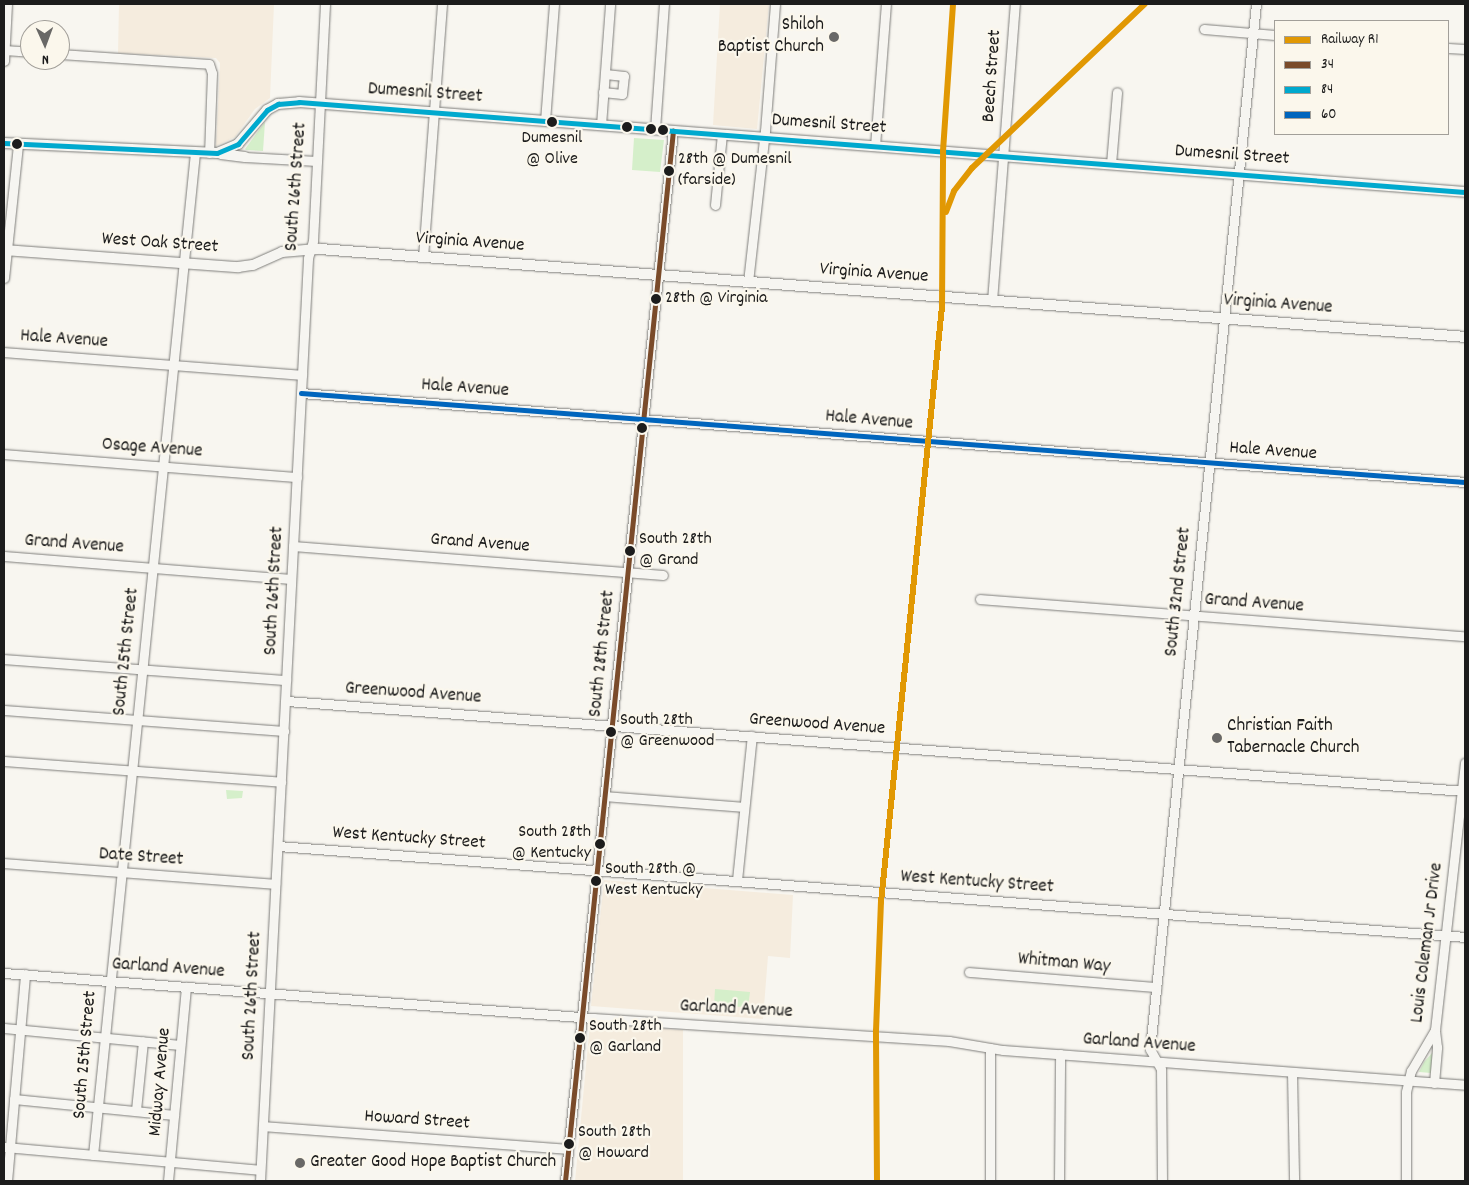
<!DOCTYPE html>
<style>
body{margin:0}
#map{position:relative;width:1469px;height:1185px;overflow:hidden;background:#f8f6f0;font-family:Dekko,sans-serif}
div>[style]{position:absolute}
.built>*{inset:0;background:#f5ecde}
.green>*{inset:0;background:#d5efca}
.roads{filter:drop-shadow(0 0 1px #7f7e7b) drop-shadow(0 0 1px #7f7e7b)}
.minor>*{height:9px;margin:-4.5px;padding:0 4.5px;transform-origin:4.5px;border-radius:4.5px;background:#f6f5f1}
.major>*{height:10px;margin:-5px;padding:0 5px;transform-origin:5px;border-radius:5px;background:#f6f5f1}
.bus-1>*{height:5px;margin:-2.5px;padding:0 2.5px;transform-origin:2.5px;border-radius:2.5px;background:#7a4b2a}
.bus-2>*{height:5px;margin:-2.5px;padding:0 2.5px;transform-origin:2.5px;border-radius:2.5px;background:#00a9ce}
.bus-3>*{height:5px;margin:-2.5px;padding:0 2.5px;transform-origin:2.5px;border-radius:2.5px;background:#0065bd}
.rail-1>*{height:6px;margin:-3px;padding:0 3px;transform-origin:3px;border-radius:3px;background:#e19803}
.dots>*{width:14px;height:14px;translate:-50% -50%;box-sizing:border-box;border:2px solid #fbf7ec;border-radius:50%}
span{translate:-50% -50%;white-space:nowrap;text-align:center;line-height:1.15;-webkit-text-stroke:4.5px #fbf7ec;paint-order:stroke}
.bus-label{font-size:18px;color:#1c1c1c}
.left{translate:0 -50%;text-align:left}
.right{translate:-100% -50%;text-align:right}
.poi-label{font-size:19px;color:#1c1c1c}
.street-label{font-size:19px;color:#1c1c1c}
.frame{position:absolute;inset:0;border:5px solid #1c1c1c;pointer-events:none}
.legend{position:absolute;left:1274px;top:20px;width:175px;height:115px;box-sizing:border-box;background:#fbf7ec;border:1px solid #a29f99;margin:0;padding:6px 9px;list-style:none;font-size:15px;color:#1c1c1c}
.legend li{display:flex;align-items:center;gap:10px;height:25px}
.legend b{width:25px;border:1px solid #a29f99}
.north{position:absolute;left:20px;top:20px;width:50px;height:50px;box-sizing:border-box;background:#fbf7ec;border:1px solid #a29f99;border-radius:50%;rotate:178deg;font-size:14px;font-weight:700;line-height:20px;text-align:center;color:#1c1c1c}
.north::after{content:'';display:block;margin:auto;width:18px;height:22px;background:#696866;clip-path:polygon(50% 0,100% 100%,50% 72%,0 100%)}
</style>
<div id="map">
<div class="built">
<div style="clip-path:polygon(119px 4px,274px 4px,270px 98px,255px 109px,235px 137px,216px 146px,220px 63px,216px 58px,118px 53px)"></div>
<div style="clip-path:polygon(720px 4px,769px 4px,757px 129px,713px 125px)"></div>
<div style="clip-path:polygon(604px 880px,793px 895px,790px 958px,768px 956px,763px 1019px,591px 1006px)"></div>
<div style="clip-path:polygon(590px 1024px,683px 1030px,683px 1181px,575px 1181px)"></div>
</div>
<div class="green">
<div style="clip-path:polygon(265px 122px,263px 151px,246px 150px,245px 149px)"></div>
<div style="clip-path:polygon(634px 138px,664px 140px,660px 172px,632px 170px)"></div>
<div style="clip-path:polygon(226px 790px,243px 791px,242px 798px,227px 799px)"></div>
<div style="clip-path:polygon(715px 989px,750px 992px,748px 1007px,714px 1006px)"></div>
<div style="clip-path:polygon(1433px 1052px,1431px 1073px,1419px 1072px,1424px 1062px)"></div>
</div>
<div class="roads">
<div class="minor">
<div style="left:1204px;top:29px;width:71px;rotate:4.8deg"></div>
<div style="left:1448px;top:48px;width:17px;rotate:3deg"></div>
<div style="left:4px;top:50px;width:26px;rotate:4deg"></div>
<div style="left:60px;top:54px;width:149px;rotate:3.8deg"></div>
<div style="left:209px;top:64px;width:9px;rotate:72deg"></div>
<div style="left:212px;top:73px;width:80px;rotate:92.1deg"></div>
<div style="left:4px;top:61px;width:57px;rotate:-87deg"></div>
<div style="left:603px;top:92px;width:19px;rotate:6deg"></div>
<div style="left:622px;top:94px;width:18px;rotate:-84deg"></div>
<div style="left:624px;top:76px;width:19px;rotate:-174deg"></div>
<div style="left:545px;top:121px;width:117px;rotate:-85.6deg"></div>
<div style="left:601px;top:125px;width:121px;rotate:-85.7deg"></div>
<div style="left:655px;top:129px;width:125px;rotate:-85.9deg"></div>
<div style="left:875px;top:146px;width:142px;rotate:-85.6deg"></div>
<div style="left:245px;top:157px;width:72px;rotate:3.2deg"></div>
<div style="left:1111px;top:164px;width:72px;rotate:-85.2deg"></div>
<div style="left:715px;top:205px;width:71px;rotate:-84.4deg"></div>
<div style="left:423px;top:257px;width:254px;rotate:-85.7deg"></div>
<div style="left:4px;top:278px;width:135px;rotate:-84deg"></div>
<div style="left:748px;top:282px;width:152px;rotate:-83.6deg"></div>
<div style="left:765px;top:131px;width:127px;rotate:-85.5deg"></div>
<div style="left:992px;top:301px;width:298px;rotate:-85.6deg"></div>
<div style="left:4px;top:352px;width:299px;rotate:4.4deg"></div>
<div style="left:301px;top:393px;width:1167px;rotate:4.37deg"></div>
<div style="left:4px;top:454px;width:294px;rotate:4.5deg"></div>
<div style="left:293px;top:546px;width:371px;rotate:4.5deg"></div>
<div style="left:4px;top:556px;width:288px;rotate:4.6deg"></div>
<div style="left:980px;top:599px;width:486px;rotate:4.4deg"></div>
<div style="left:4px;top:659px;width:283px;rotate:4.3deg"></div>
<div style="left:287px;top:701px;width:1181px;rotate:4.37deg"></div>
<div style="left:4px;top:710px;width:281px;rotate:4.3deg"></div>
<div style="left:4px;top:761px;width:278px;rotate:4.3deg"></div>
<div style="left:605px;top:796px;width:139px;rotate:4.5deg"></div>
<div style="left:278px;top:846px;width:1190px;rotate:4.38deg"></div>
<div style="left:4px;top:863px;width:272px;rotate:4.4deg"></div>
<div style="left:737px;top:880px;width:145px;rotate:-84.1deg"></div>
<div style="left:969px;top:972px;width:188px;rotate:4.6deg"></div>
<div style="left:4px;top:973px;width:591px;rotate:4.37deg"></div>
<div style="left:593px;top:1018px;width:357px;rotate:3.7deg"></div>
<div style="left:949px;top:1041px;width:55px;rotate:9.5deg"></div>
<div style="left:1003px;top:1050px;width:463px;rotate:4.3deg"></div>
<div style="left:4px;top:1028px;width:177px;rotate:5.5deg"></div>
<div style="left:990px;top:1048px;width:133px;rotate:90deg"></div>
<div style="left:1292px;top:1072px;width:109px;rotate:88.9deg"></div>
<div style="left:1434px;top:1083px;width:36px;rotate:-85deg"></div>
<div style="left:1437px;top:1047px;width:17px;rotate:-97deg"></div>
<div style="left:14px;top:1099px;width:161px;rotate:5.7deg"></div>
<div style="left:136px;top:1110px;width:69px;rotate:-84.2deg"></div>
<div style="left:263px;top:1126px;width:306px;rotate:4.3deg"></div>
<div style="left:4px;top:1147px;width:257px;rotate:5.1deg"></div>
<div style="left:93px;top:1155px;width:1007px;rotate:-84.19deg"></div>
<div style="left:7px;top:1181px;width:208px;rotate:-85deg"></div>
<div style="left:168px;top:1181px;width:195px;rotate:-84.7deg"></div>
<div style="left:260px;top:1181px;width:924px;rotate:-87.02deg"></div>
<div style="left:308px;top:258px;width:18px;rotate:-74deg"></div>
<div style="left:313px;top:241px;width:237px;rotate:-87.1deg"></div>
<div style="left:565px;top:1181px;width:1056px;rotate:-84.13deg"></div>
<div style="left:1059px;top:1181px;width:127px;rotate:-89.5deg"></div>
<div style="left:1162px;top:1181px;width:112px;rotate:-90.5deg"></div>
<div style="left:1161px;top:1069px;width:23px;rotate:-119deg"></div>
<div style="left:1150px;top:1049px;width:1050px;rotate:-84.21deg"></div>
<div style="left:1406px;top:1181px;width:89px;rotate:-90deg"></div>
<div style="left:1406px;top:1092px;width:22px;rotate:-77deg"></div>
<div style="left:1411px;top:1071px;width:48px;rotate:-59.7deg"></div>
<div style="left:1435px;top:1030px;width:269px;rotate:-83.6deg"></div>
</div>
<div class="major">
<div style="left:4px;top:143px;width:213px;rotate:2.7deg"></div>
<div style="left:217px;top:153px;width:23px;rotate:-23deg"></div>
<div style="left:238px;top:144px;width:45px;rotate:-49.5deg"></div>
<div style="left:267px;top:110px;width:13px;rotate:-29deg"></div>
<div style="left:278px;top:104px;width:21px;rotate:-5deg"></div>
<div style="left:299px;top:102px;width:1169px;rotate:4.41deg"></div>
<div style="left:221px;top:154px;width:24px;rotate:7deg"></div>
<div style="left:4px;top:250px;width:235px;rotate:4.2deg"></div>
<div style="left:238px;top:267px;width:15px;rotate:-8deg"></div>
<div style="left:253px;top:265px;width:32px;rotate:-24deg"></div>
<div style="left:282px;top:252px;width:38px;rotate:-5deg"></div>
<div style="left:320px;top:249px;width:1148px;rotate:4.39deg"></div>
</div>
</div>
<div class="bus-1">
<div style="left:565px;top:1181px;width:1056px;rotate:-84.13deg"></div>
</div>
<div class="bus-2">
<div style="left:4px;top:143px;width:213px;rotate:2.7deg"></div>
<div style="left:217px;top:153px;width:23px;rotate:-23deg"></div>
<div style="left:238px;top:144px;width:45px;rotate:-49.5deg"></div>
<div style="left:267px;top:110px;width:13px;rotate:-29deg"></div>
<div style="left:278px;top:104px;width:21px;rotate:-5deg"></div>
<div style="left:299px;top:102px;width:1169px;rotate:4.41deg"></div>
</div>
<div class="bus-3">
<div style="left:301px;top:393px;width:1167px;rotate:4.37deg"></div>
</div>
<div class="rail-1">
<div style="left:946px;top:212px;width:22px;rotate:-69deg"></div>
<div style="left:954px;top:191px;width:29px;rotate:-52deg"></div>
<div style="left:972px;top:168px;width:238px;rotate:-43.5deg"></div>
<div style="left:877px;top:1181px;width:150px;rotate:-90.4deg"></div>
<div style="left:876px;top:1031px;width:129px;rotate:-87.8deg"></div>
<div style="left:881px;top:902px;width:598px;rotate:-84.15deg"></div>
<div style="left:942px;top:307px;width:156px;rotate:-89.6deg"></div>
<div style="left:943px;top:151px;width:147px;rotate:-86.1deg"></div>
</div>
<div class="dots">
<div style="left:834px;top:37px;background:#696866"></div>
<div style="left:552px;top:122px;background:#1c1c1c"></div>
<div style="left:627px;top:127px;background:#1c1c1c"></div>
<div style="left:651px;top:129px;background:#1c1c1c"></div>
<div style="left:663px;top:130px;background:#1c1c1c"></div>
<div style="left:17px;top:144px;background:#1c1c1c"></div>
<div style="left:669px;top:171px;background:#1c1c1c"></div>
<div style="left:656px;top:299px;background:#1c1c1c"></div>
<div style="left:642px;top:428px;background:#1c1c1c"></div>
<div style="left:630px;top:551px;background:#1c1c1c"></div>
<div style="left:611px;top:732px;background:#1c1c1c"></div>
<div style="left:1217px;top:738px;background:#696866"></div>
<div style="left:600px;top:844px;background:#1c1c1c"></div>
<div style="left:596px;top:881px;background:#1c1c1c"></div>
<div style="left:580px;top:1038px;background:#1c1c1c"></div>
<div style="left:569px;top:1144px;background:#1c1c1c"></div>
<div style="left:300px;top:1163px;background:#696866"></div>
</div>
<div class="bus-label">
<span style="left:552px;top:150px">Dumesnil<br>@ Olive</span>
<span class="left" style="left:678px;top:171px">28th @ Dumesnil<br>(farside)</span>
<span class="left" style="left:665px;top:299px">28th @ Virginia</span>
<span class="left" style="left:639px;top:551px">South 28th<br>@ Grand</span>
<span class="left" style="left:620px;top:732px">South 28th<br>@ Greenwood</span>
<span class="right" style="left:591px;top:844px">South 28th<br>@ Kentucky</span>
<span class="left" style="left:605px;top:881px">South 28th @<br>West Kentucky</span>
<span class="left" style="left:589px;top:1038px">South 28th<br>@ Garland</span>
<span class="left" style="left:578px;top:1144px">South 28th<br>@ Howard</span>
</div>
<div class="poi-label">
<span class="right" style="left:824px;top:37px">Shiloh<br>Baptist Church</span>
<span class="left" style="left:1227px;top:738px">Christian Faith<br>Tabernacle Church</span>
<span class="left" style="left:310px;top:1163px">Greater Good Hope Baptist Church</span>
</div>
<div class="street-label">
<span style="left:993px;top:76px;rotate:-86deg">Beech Street</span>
<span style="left:425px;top:94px;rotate:4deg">Dumesnil Street</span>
<span style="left:829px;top:125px;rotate:4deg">Dumesnil Street</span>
<span style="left:1232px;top:156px;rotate:4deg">Dumesnil Street</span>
<span style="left:297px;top:187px;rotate:-86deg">South 26th Street</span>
<span style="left:470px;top:243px;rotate:4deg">Virginia Avenue</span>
<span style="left:160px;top:244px;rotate:4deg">West Oak Street</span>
<span style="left:874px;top:274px;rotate:4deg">Virginia Avenue</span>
<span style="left:1278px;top:305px;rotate:4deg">Virginia Avenue</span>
<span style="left:64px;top:340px;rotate:4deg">Hale Avenue</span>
<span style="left:465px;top:389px;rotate:4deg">Hale Avenue</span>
<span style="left:869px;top:421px;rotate:5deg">Hale Avenue</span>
<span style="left:152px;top:449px;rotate:4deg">Osage Avenue</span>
<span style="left:1273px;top:452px;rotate:4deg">Hale Avenue</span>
<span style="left:480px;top:544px;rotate:4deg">Grand Avenue</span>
<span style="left:74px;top:545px;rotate:4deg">Grand Avenue</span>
<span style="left:275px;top:591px;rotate:-87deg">South 26th Street</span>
<span style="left:1179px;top:592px;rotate:-84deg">South 32nd Street</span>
<span style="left:1254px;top:604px;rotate:4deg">Grand Avenue</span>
<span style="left:127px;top:652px;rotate:-84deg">South 25th Street</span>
<span style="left:603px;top:654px;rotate:-84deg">South 28th Street</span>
<span style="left:413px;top:694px;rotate:4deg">Greenwood Avenue</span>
<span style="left:817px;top:725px;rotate:4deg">Greenwood Avenue</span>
<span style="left:409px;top:839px;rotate:4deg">West Kentucky Street</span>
<span style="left:141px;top:858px;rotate:4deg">Date Street</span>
<span style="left:977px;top:883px;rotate:4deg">West Kentucky Street</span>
<span style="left:1428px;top:943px;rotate:-83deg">Louis Coleman Jr Drive</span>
<span style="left:1064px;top:964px;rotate:5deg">Whitman Way</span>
<span style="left:168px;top:969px;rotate:4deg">Garland Avenue</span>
<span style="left:253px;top:996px;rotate:-87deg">South 26th Street</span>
<span style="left:736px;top:1010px;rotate:3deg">Garland Avenue</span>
<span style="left:1139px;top:1044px;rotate:4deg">Garland Avenue</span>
<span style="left:86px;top:1055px;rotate:-85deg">South 25th Street</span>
<span style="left:161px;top:1082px;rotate:-85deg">Midway Avenue</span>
<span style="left:417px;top:1121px;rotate:4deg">Howard Street</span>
</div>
<div class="frame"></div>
<ul class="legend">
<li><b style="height:6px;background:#e19803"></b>Railway R1</li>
<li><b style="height:6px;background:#7a4b2a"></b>34</li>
<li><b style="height:6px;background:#00a9ce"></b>84</li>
<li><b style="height:6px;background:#0065bd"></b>60</li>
</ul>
<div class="north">N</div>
</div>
